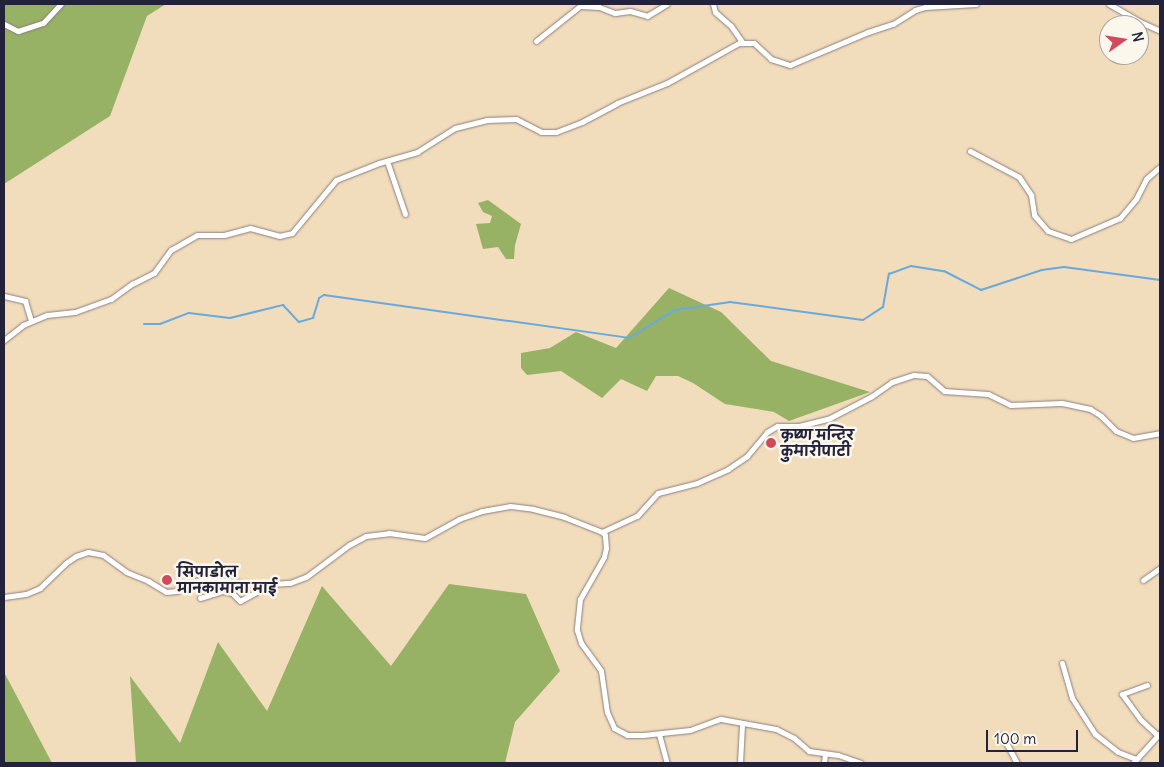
<!DOCTYPE html>
<meta charset="utf-8">
<style>
body{margin:0}
#map{position:relative;width:1164px;height:767px;overflow:hidden;background:#f1dcbc;font-family:Delius,"Playpen Sans Deva",sans-serif}
div>[style]{position:absolute}
.forest>*{inset:0;background:#98b265}
.stream>*{height:2px;margin:-1px;padding:0 1px;transform-origin:1px;border-radius:1px;background:#68aadd}
.roads{filter:drop-shadow(0 0 1px #8a7f7c) drop-shadow(0 0 1px #8a7f7c)}
.minor>*{height:5px;margin:-2.5px;padding:0 2.5px;transform-origin:2.5px;border-radius:2.5px;background:#fff}
.dots>*{width:14px;height:14px;translate:-50% -50%;box-sizing:border-box;border:2px solid #fbf7ec;border-radius:50%}
span{translate:-50% -50%;white-space:nowrap;text-align:center;line-height:1.15;-webkit-text-stroke:5px #fbf7ec;paint-order:stroke}
.poi-label{font-size:14px;color:#22223b;font-weight:700}
.left{translate:0 -50%;text-align:left}
.frame{position:absolute;inset:0;border:5px solid #22223b;pointer-events:none}
.north{position:absolute;left:1099px;top:15px;width:50px;height:50px;box-sizing:border-box;background:#fbf7ec;border:1px solid #a4a2a5;border-radius:50%;rotate:77deg;font-size:14px;font-weight:700;line-height:20px;text-align:center;color:#22223b}
.north::after{content:'';display:block;margin:auto;width:18px;height:22px;background:#d1495b;clip-path:polygon(50% 0,100% 100%,50% 72%,0 100%)}
.scale{position:absolute;left:986px;top:730px;width:92px;height:22px;box-sizing:border-box;border:2px solid #22223b;border-top:0;padding-left:6px;font-size:15px;line-height:18px;white-space:nowrap;color:#22223b;-webkit-text-stroke:4px #fbf7ec;paint-order:stroke}
</style>
<div id="map">
<div class="forest">
<div style="clip-path:polygon(4px 4px,166px 4px,147px 16px,110px 116px,4px 184px)"></div>
<div style="clip-path:polygon(488px 200px,521px 224px,515px 245px,514px 259px,506px 259px,498px 247px,483px 249px,476px 224px,490px 223px,492px 216px,483px 212px,478px 203px)"></div>
<div style="clip-path:polygon(669px 288px,721px 312px,771px 361px,870px 392px,789px 421px,774px 412px,725px 404px,693px 383px,678px 376px,656px 376px,647px 391px,621px 379px,602px 398px,561px 371px,527px 375px,521px 368px,521px 353px,550px 348px,576px 332px,616px 348px)"></div>
<div style="clip-path:polygon(449px 584px,526px 594px,560px 671px,515px 722px,505px 763px,136px 763px,130px 676px,180px 743px,218px 642px,267px 711px,322px 586px,391px 666px)"></div>
<div style="clip-path:polygon(4px 672px,52px 763px,4px 763px)"></div>
</div>
<div class="stream">
<div style="left:144px;top:324px;width:16px"></div>
<div style="left:160px;top:324px;width:31px;rotate:-21deg"></div>
<div style="left:189px;top:313px;width:41px;rotate:7deg"></div>
<div style="left:230px;top:318px;width:55px;rotate:-13.8deg"></div>
<div style="left:283px;top:305px;width:23px;rotate:47deg"></div>
<div style="left:299px;top:322px;width:15px;rotate:-16deg"></div>
<div style="left:313px;top:318px;width:21px;rotate:-73deg"></div>
<div style="left:319px;top:298px;width:6px;rotate:-31deg"></div>
<div style="left:324px;top:295px;width:308px;rotate:8deg"></div>
<div style="left:629px;top:338px;width:54px;rotate:-31.3deg"></div>
<div style="left:675px;top:310px;width:56px;rotate:-8.3deg"></div>
<div style="left:730px;top:302px;width:134px;rotate:7.7deg"></div>
<div style="left:863px;top:320px;width:24px;rotate:-33deg"></div>
<div style="left:883px;top:307px;width:34px;rotate:-80deg"></div>
<div style="left:889px;top:274px;width:23px;rotate:-20deg"></div>
<div style="left:911px;top:266px;width:33px;rotate:9deg"></div>
<div style="left:944px;top:271px;width:42px;rotate:27.2deg"></div>
<div style="left:981px;top:290px;width:64px;rotate:-18.2deg"></div>
<div style="left:1042px;top:270px;width:22px;rotate:-8deg"></div>
<div style="left:1064px;top:267px;width:97px;rotate:7.7deg"></div>
</div>
<div class="roads">
<div class="minor">
<div style="left:713px;top:4px;width:8px;rotate:76deg"></div>
<div style="left:715px;top:12px;width:21px;rotate:41deg"></div>
<div style="left:731px;top:26px;width:21px;rotate:55deg"></div>
<div style="left:1109px;top:4px;width:34px;rotate:30deg"></div>
<div style="left:1138px;top:21px;width:24px;rotate:24deg"></div>
<div style="left:4px;top:24px;width:16px;rotate:27deg"></div>
<div style="left:18px;top:31px;width:26px;rotate:-18deg"></div>
<div style="left:43px;top:23px;width:26px;rotate:-47deg"></div>
<div style="left:536px;top:41px;width:56px;rotate:-38.5deg"></div>
<div style="left:580px;top:6px;width:19px;rotate:3deg"></div>
<div style="left:599px;top:7px;width:17px;rotate:21deg"></div>
<div style="left:615px;top:13px;width:15px;rotate:-8deg"></div>
<div style="left:630px;top:11px;width:18px;rotate:16deg"></div>
<div style="left:647px;top:16px;width:23px;rotate:-31deg"></div>
<div style="left:970px;top:151px;width:55px;rotate:28deg"></div>
<div style="left:1019px;top:177px;width:22px;rotate:56deg"></div>
<div style="left:1031px;top:195px;width:20px;rotate:81deg"></div>
<div style="left:1034px;top:215px;width:21px;rotate:49deg"></div>
<div style="left:1048px;top:231px;width:24px;rotate:19deg"></div>
<div style="left:1071px;top:239px;width:53px;rotate:-23.2deg"></div>
<div style="left:1120px;top:218px;width:25px;rotate:-50deg"></div>
<div style="left:1136px;top:199px;width:22px;rotate:-63deg"></div>
<div style="left:1146px;top:179px;width:18px;rotate:-41deg"></div>
<div style="left:387px;top:161px;width:56px;rotate:71.2deg"></div>
<div style="left:4px;top:296px;width:22px;rotate:13deg"></div>
<div style="left:25px;top:301px;width:21px;rotate:73deg"></div>
<div style="left:4px;top:340px;width:24px;rotate:-38deg"></div>
<div style="left:23px;top:325px;width:26px;rotate:-23deg"></div>
<div style="left:47px;top:315px;width:28px;rotate:-6deg"></div>
<div style="left:75px;top:312px;width:38px;rotate:-20deg"></div>
<div style="left:111px;top:299px;width:26px;rotate:-36deg"></div>
<div style="left:132px;top:284px;width:25px;rotate:-27deg"></div>
<div style="left:154px;top:273px;width:29px;rotate:-54deg"></div>
<div style="left:171px;top:250px;width:30px;rotate:-30deg"></div>
<div style="left:197px;top:235px;width:27px"></div>
<div style="left:224px;top:235px;width:27px;rotate:-15deg"></div>
<div style="left:250px;top:228px;width:30px;rotate:15deg"></div>
<div style="left:279px;top:236px;width:13px;rotate:-13deg"></div>
<div style="left:292px;top:233px;width:69px;rotate:-50.3deg"></div>
<div style="left:336px;top:180px;width:46px;rotate:-21.6deg"></div>
<div style="left:379px;top:163px;width:40px;rotate:-16deg"></div>
<div style="left:417px;top:152px;width:45px;rotate:-32.3deg"></div>
<div style="left:455px;top:128px;width:33px;rotate:-14deg"></div>
<div style="left:487px;top:120px;width:29px;rotate:-2deg"></div>
<div style="left:516px;top:119px;width:28px;rotate:27deg"></div>
<div style="left:541px;top:132px;width:15px"></div>
<div style="left:556px;top:132px;width:28px;rotate:-21deg"></div>
<div style="left:582px;top:122px;width:40px;rotate:-28deg"></div>
<div style="left:617px;top:103px;width:54px;rotate:-21.8deg"></div>
<div style="left:667px;top:83px;width:82px;rotate:-29.1deg"></div>
<div style="left:739px;top:43px;width:15px"></div>
<div style="left:754px;top:43px;width:23px;rotate:43deg"></div>
<div style="left:771px;top:59px;width:20px;rotate:18deg"></div>
<div style="left:790px;top:65px;width:85px;rotate:-22.9deg"></div>
<div style="left:868px;top:32px;width:26px;rotate:-18deg"></div>
<div style="left:893px;top:24px;width:26px;rotate:-32deg"></div>
<div style="left:915px;top:10px;width:10px;rotate:-17deg"></div>
<div style="left:925px;top:7px;width:51px;rotate:-3.4deg"></div>
<div style="left:602px;top:532px;width:38px;rotate:-25deg"></div>
<div style="left:637px;top:516px;width:31px;rotate:-48deg"></div>
<div style="left:658px;top:493px;width:40px;rotate:-14.4deg"></div>
<div style="left:697px;top:483px;width:34px;rotate:-24deg"></div>
<div style="left:728px;top:469px;width:23px;rotate:-34deg"></div>
<div style="left:747px;top:456px;width:31px;rotate:-50deg"></div>
<div style="left:767px;top:432px;width:12px;rotate:-31deg"></div>
<div style="left:777px;top:426px;width:22px"></div>
<div style="left:799px;top:426px;width:32px;rotate:-14deg"></div>
<div style="left:830px;top:418px;width:47px;rotate:-27.6deg"></div>
<div style="left:872px;top:396px;width:24px;rotate:-35deg"></div>
<div style="left:892px;top:382px;width:23px;rotate:-18deg"></div>
<div style="left:914px;top:375px;width:13px;rotate:4deg"></div>
<div style="left:927px;top:376px;width:23px;rotate:41deg"></div>
<div style="left:944px;top:391px;width:44px;rotate:3.9deg"></div>
<div style="left:988px;top:394px;width:25px;rotate:26deg"></div>
<div style="left:1011px;top:405px;width:51px;rotate:-2.2deg"></div>
<div style="left:1062px;top:403px;width:29px;rotate:12deg"></div>
<div style="left:1090px;top:409px;width:13px;rotate:32deg"></div>
<div style="left:1101px;top:416px;width:21px;rotate:45deg"></div>
<div style="left:1116px;top:431px;width:18px;rotate:22deg"></div>
<div style="left:1133px;top:438px;width:27px;rotate:-10deg"></div>
<div style="left:1143px;top:580px;width:21px;rotate:-35deg"></div>
<div style="left:4px;top:597px;width:22px;rotate:-8deg"></div>
<div style="left:26px;top:594px;width:15px;rotate:-23deg"></div>
<div style="left:40px;top:588px;width:36px;rotate:-44deg"></div>
<div style="left:66px;top:563px;width:12px;rotate:-35deg"></div>
<div style="left:76px;top:556px;width:13px;rotate:-18deg"></div>
<div style="left:88px;top:552px;width:15px;rotate:11deg"></div>
<div style="left:103px;top:555px;width:29px;rotate:36deg"></div>
<div style="left:126px;top:572px;width:24px;rotate:22deg"></div>
<div style="left:148px;top:581px;width:21px;rotate:31deg"></div>
<div style="left:166px;top:592px;width:11px;rotate:-5deg"></div>
<div style="left:177px;top:591px;width:21px;rotate:-29deg"></div>
<div style="left:195px;top:581px;width:17px;rotate:-7deg"></div>
<div style="left:212px;top:579px;width:47px;rotate:7.3deg"></div>
<div style="left:259px;top:585px;width:31px;rotate:-4deg"></div>
<div style="left:290px;top:583px;width:17px;rotate:-21deg"></div>
<div style="left:306px;top:577px;width:54px;rotate:-36.7deg"></div>
<div style="left:349px;top:545px;width:19px;rotate:-28deg"></div>
<div style="left:366px;top:536px;width:23px;rotate:-7deg"></div>
<div style="left:389px;top:533px;width:36px;rotate:8deg"></div>
<div style="left:425px;top:538px;width:39px;rotate:-29deg"></div>
<div style="left:459px;top:519px;width:24px;rotate:-19deg"></div>
<div style="left:482px;top:511px;width:28px;rotate:-10deg"></div>
<div style="left:510px;top:506px;width:23px;rotate:7deg"></div>
<div style="left:533px;top:509px;width:32px;rotate:14deg"></div>
<div style="left:564px;top:517px;width:41px;rotate:21.5deg"></div>
<div style="left:602px;top:532px;width:4px;rotate:45deg"></div>
<div style="left:605px;top:535px;width:13px;rotate:86deg"></div>
<div style="left:606px;top:548px;width:9px;rotate:103deg"></div>
<div style="left:604px;top:557px;width:48px;rotate:119.7deg"></div>
<div style="left:580px;top:599px;width:31px;rotate:96deg"></div>
<div style="left:577px;top:630px;width:14px;rotate:73deg"></div>
<div style="left:581px;top:643px;width:34px;rotate:54deg"></div>
<div style="left:601px;top:671px;width:41px;rotate:81.7deg"></div>
<div style="left:607px;top:712px;width:17px;rotate:66deg"></div>
<div style="left:614px;top:728px;width:15px;rotate:28deg"></div>
<div style="left:627px;top:735px;width:16px"></div>
<div style="left:643px;top:735px;width:47px;rotate:-6.1deg"></div>
<div style="left:690px;top:730px;width:33px;rotate:-20deg"></div>
<div style="left:721px;top:719px;width:56px;rotate:10.3deg"></div>
<div style="left:776px;top:729px;width:20px;rotate:27deg"></div>
<div style="left:794px;top:738px;width:20px;rotate:41deg"></div>
<div style="left:809px;top:751px;width:29px;rotate:8deg"></div>
<div style="left:838px;top:755px;width:24px;rotate:19deg"></div>
<div style="left:200px;top:598px;width:24px;rotate:-17deg"></div>
<div style="left:223px;top:591px;width:9px;rotate:13deg"></div>
<div style="left:232px;top:593px;width:11px;rotate:45deg"></div>
<div style="left:240px;top:601px;width:33px;rotate:-29deg"></div>
<div style="left:1062px;top:663px;width:36px;rotate:74deg"></div>
<div style="left:1072px;top:698px;width:43px;rotate:57.4deg"></div>
<div style="left:1095px;top:734px;width:29px;rotate:38deg"></div>
<div style="left:1118px;top:752px;width:19px;rotate:21deg"></div>
<div style="left:1147px;top:685px;width:27px;rotate:160deg"></div>
<div style="left:1122px;top:694px;width:32px;rotate:54deg"></div>
<div style="left:1141px;top:720px;width:23px;rotate:43deg"></div>
<div style="left:659px;top:734px;width:30px;rotate:75deg"></div>
<div style="left:1002px;top:735px;width:32px;rotate:62deg"></div>
<div style="left:740px;top:763px;width:39px;rotate:-87deg"></div>
<div style="left:824px;top:763px;width:9px;rotate:-84deg"></div>
<div style="left:1133px;top:763px;width:40px;rotate:-48deg"></div>
</div>
</div>
<div class="dots">
<div style="left:771px;top:443px;background:#d1495b"></div>
<div style="left:167px;top:580px;background:#d1495b"></div>
</div>
<div class="poi-label">
<span class="left" style="left:781px;top:443px">कृष्ण मन्दिर<br>कुमारीपाटी</span>
<span class="left" style="left:177px;top:580px">सिपाडोल<br>मानकामाना माई</span>
</div>
<div class="frame"></div>
<div class="north">N</div>
<div class="scale">100 m</div>
</div>
